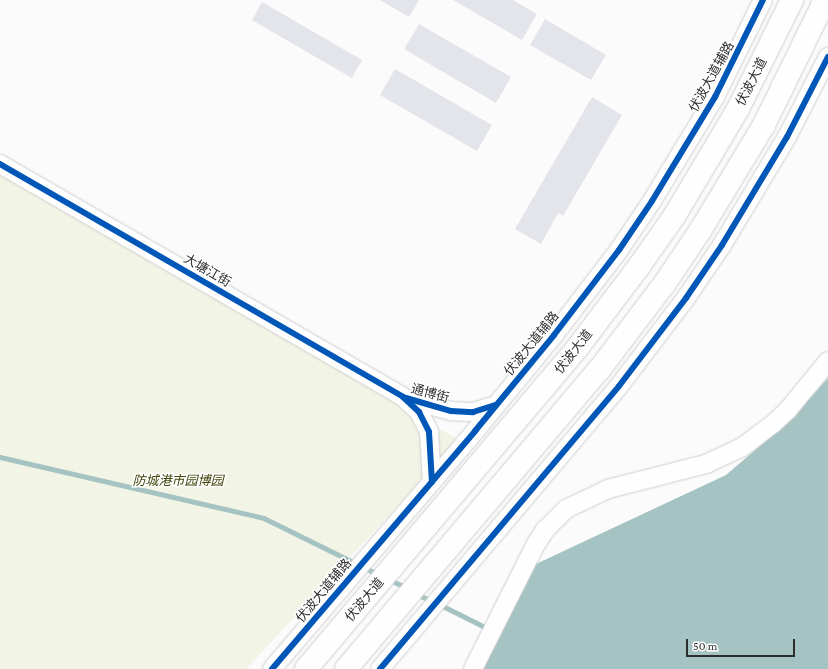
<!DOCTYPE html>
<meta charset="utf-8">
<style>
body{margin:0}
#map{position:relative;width:828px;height:669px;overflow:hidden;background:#fbfbfb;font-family:"Crimson Pro","Noto Sans SC",serif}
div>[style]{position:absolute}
.green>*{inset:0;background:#f2f4e5}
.water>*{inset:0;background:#a4c3c2}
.stream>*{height:4.5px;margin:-2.25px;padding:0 2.25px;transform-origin:2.25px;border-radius:2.25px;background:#a4c3c2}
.building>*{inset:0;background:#e3e5eb}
.roads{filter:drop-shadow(0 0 1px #cfcfd0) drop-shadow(0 0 1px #cfcfd0)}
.minor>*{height:18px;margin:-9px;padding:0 9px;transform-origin:9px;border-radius:9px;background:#fefefe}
.major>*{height:22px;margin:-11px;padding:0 11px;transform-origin:11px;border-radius:11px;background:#fefefe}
.cycleway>*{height:6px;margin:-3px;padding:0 3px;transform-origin:3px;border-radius:3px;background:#0057b8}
span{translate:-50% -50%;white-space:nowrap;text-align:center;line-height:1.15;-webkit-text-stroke:3px #fff;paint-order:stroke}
.street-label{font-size:13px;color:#2e2e2f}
.park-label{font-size:13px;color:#44470d;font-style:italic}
.scale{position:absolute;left:686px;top:639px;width:109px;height:18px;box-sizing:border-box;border:2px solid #2e2e2f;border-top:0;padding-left:5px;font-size:12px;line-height:14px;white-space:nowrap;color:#2e2e2f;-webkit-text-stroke:3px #fff;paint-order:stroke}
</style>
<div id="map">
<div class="green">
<div style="clip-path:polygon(0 172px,459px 440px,246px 669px,0 669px)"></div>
</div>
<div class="water">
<div style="clip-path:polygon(828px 378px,828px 669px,483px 669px,536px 564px,726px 475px,789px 421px)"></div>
</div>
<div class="stream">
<div style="left:0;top:457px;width:271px;rotate:13deg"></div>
<div style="left:264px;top:518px;width:104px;rotate:26.3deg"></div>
<div style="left:363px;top:567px;width:17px;rotate:25deg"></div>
<div style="left:388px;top:579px;width:21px;rotate:25deg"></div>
<div style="left:417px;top:594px;width:17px;rotate:25deg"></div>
<div style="left:439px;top:604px;width:56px;rotate:26.6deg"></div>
</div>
<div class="building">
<div style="clip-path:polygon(380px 0,419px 0,409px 17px)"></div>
<div style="clip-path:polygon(453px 0,513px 0,537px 14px,522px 40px)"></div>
<div style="clip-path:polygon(262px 2px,362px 60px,352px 78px,252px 20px)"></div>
<div style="clip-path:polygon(545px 19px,606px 55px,591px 80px,530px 45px)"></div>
<div style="clip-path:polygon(419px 24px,511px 77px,496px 103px,404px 49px)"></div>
<div style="clip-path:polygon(395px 69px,492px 125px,477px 151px,380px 95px)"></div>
<div style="clip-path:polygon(592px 97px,622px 115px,563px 216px,558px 213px,541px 244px,515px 229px)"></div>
</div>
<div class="roads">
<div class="minor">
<div style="left:0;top:164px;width:466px;rotate:30deg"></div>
<div style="left:403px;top:397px;width:22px;rotate:43deg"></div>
<div style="left:419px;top:412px;width:22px;rotate:63deg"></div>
<div style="left:429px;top:432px;width:50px;rotate:86.6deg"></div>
<div style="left:407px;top:399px;width:46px;rotate:15.3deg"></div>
<div style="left:451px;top:411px;width:22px;rotate:3deg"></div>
<div style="left:473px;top:412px;width:24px;rotate:-17deg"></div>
<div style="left:272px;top:669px;width:313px;rotate:-49.5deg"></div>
<div style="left:475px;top:431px;width:124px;rotate:-50.5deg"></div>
<div style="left:554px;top:335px;width:107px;rotate:-52.6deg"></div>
<div style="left:619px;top:250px;width:59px;rotate:-56deg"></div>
<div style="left:652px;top:201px;width:122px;rotate:-58.8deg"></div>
<div style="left:715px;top:97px;width:108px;rotate:-63.7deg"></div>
<div style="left:380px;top:669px;width:370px;rotate:-49.8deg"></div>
<div style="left:619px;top:386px;width:111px;rotate:-52.7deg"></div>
<div style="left:686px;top:298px;width:64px;rotate:-55.8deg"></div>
<div style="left:722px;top:245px;width:126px;rotate:-59deg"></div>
<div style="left:787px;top:137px;width:90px;rotate:-62.9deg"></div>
<div style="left:473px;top:669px;width:140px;rotate:-63.3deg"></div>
<div style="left:536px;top:544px;width:17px;rotate:-57deg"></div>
<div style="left:545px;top:530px;width:30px;rotate:-45deg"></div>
<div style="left:566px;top:509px;width:47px;rotate:-25.5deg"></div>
<div style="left:608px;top:489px;width:101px;rotate:-14.3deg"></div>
<div style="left:706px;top:464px;width:38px;rotate:-25deg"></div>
<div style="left:741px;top:448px;width:40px;rotate:-37deg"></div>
<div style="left:773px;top:424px;width:21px;rotate:-43deg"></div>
<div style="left:788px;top:410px;width:63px;rotate:-50.8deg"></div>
</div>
<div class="major">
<div style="left:306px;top:669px;width:417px;rotate:-49.8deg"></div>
<div style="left:575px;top:351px;width:108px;rotate:-52.9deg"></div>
<div style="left:640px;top:265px;width:61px;rotate:-55deg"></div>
<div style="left:675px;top:215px;width:123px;rotate:-59.3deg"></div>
<div style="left:738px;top:109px;width:122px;rotate:-63.6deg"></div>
<div style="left:346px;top:669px;width:392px;rotate:-49.8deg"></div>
<div style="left:599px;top:370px;width:109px;rotate:-52.8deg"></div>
<div style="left:665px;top:283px;width:63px;rotate:-56.1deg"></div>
<div style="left:700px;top:231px;width:124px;rotate:-58.9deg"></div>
<div style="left:764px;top:125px;width:139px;rotate:-64deg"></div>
</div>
</div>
<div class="cycleway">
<div style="left:0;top:164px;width:466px;rotate:30deg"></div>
<div style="left:403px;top:397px;width:22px;rotate:43deg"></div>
<div style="left:419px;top:412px;width:22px;rotate:63deg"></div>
<div style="left:429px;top:432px;width:50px;rotate:86.6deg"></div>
<div style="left:406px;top:398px;width:47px;rotate:16.1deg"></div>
<div style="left:451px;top:411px;width:22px;rotate:3deg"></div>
<div style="left:473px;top:412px;width:24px;rotate:-17deg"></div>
<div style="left:272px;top:669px;width:313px;rotate:-49.5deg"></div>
<div style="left:475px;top:431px;width:124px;rotate:-50.5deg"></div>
<div style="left:554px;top:335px;width:107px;rotate:-52.6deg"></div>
<div style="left:619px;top:250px;width:59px;rotate:-56deg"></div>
<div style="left:652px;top:201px;width:122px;rotate:-58.8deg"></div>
<div style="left:715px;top:97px;width:108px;rotate:-63.7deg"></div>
<div style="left:380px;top:669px;width:370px;rotate:-49.8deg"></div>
<div style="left:619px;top:386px;width:111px;rotate:-52.7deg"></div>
<div style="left:686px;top:298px;width:64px;rotate:-55.8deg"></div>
<div style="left:722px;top:245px;width:126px;rotate:-59deg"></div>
<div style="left:787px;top:137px;width:90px;rotate:-62.9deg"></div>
</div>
<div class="street-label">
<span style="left:712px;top:77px;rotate:-61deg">伏波大道辅路</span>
<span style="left:752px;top:82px;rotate:-63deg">伏波大道</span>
<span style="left:207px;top:271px;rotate:30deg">大塘江街</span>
<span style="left:532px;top:344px;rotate:-51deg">伏波大道辅路</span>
<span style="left:574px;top:352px;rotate:-52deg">伏波大道</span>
<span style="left:430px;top:394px;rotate:15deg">通博街</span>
<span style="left:324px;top:591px;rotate:-50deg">伏波大道辅路</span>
<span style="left:365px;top:600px;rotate:-50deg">伏波大道</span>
</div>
<div class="park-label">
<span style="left:178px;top:481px">防城港市园博园</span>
</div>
<div class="scale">50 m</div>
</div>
